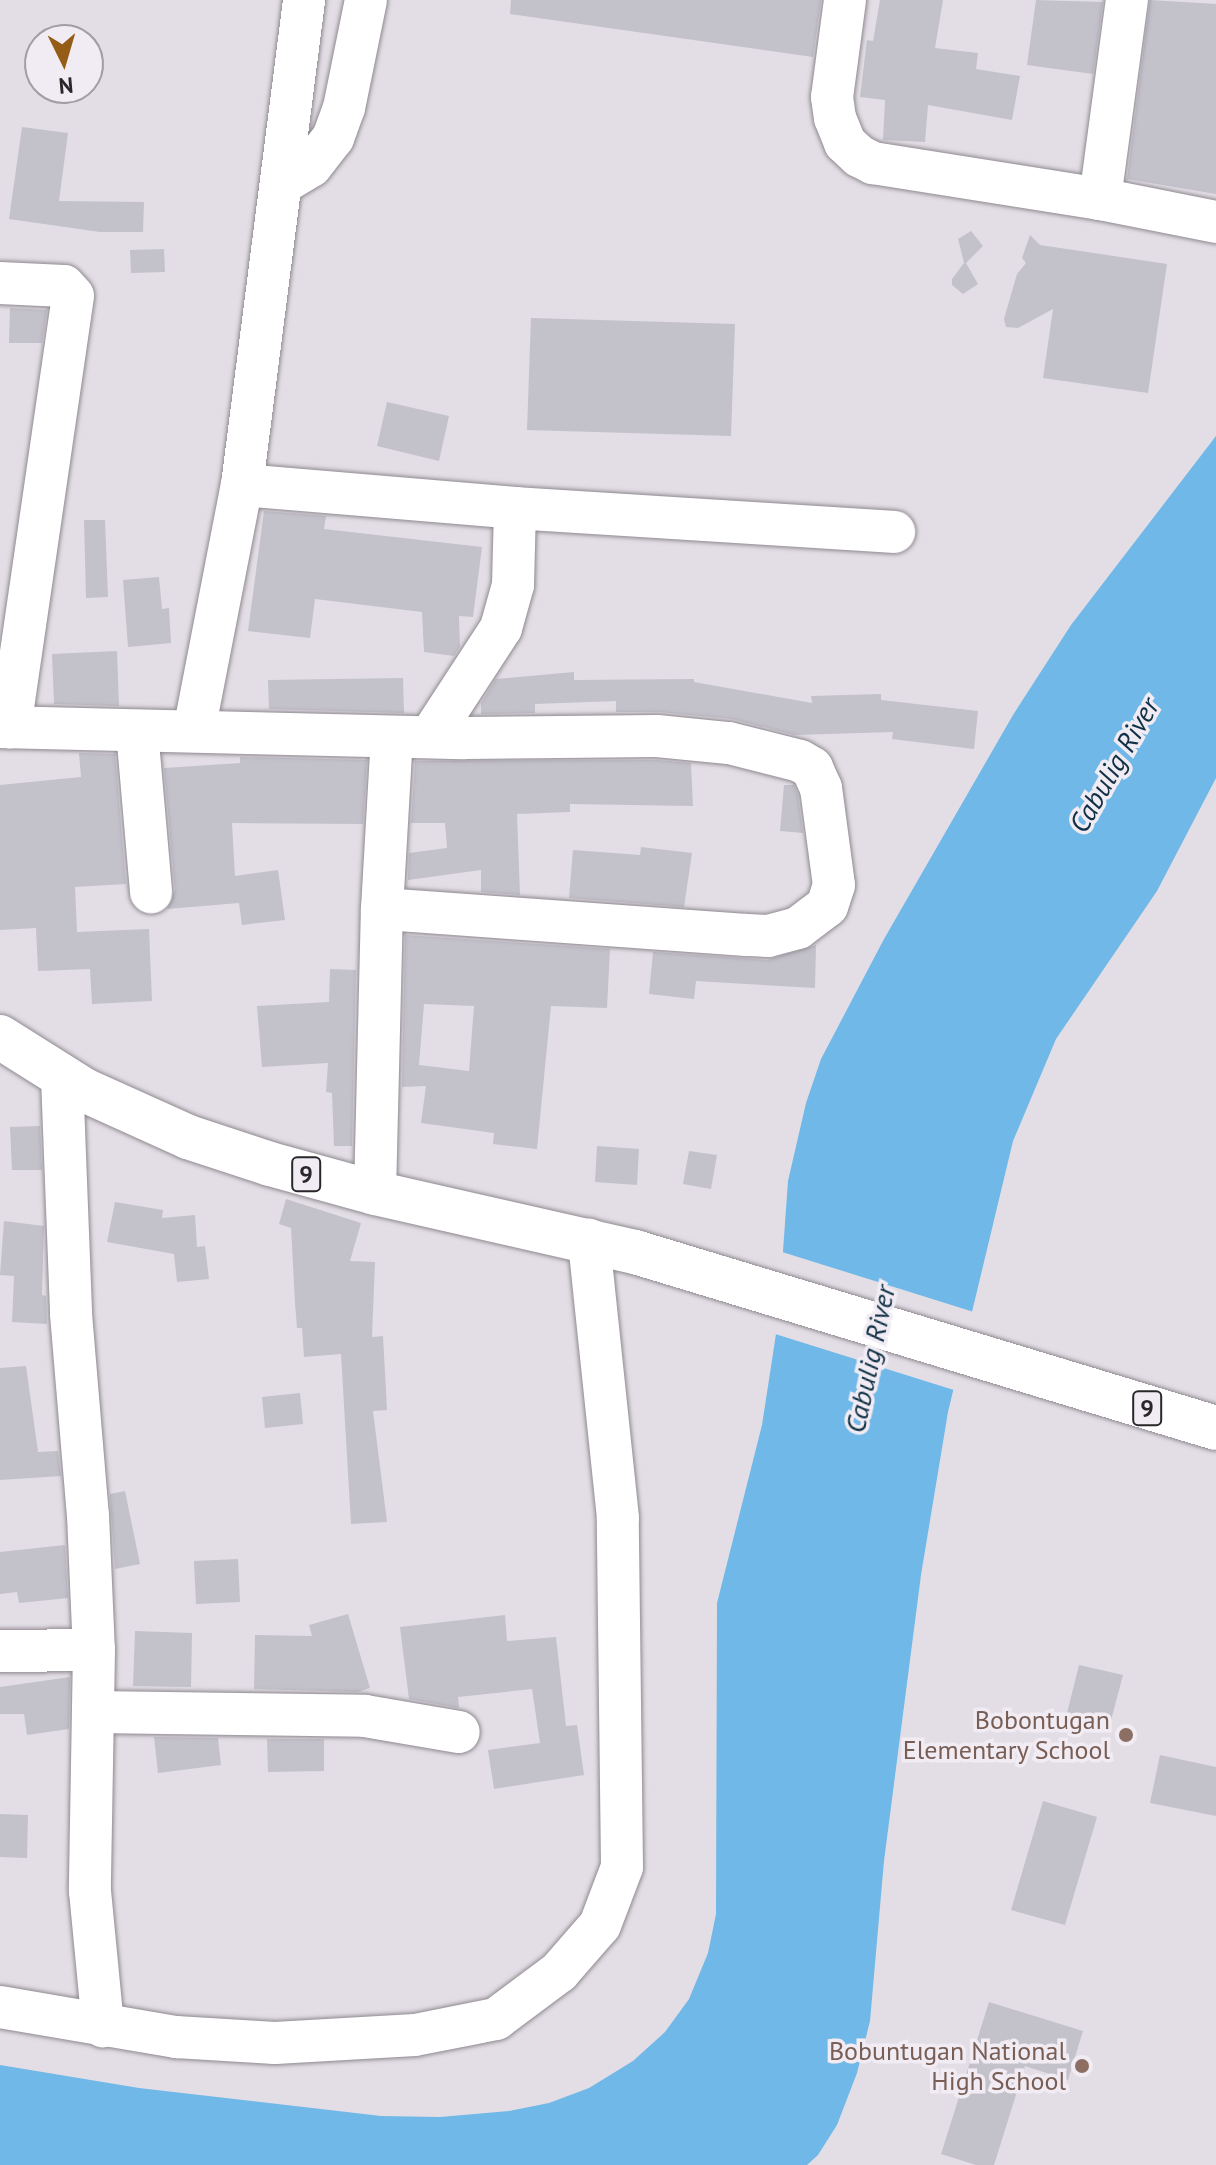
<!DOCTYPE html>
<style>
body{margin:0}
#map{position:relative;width:1216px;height:2165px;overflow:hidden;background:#e3dee5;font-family:"PT Sans",sans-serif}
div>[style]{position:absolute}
.water>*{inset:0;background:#6fb8e7}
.pier>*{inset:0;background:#e3dee5}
.building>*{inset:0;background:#c3c1ca}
.roads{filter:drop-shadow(0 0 2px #8f8991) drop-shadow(0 0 2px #8f8991)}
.minor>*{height:42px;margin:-21px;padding:0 21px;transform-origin:21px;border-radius:21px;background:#fff}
.highway>*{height:44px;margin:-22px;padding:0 22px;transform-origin:22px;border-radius:22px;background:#fff}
.dots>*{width:22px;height:22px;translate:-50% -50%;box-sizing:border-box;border:4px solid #f1ebf3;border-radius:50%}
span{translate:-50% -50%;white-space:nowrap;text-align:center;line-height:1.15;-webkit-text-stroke:7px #f1ebf3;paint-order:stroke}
.shield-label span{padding:2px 6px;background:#f1ebf3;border:2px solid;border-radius:6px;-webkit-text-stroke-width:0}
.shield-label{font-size:24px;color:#29272a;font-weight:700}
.education-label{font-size:26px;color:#785e54}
.right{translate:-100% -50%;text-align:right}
.water-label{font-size:28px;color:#103145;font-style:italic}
.north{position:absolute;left:24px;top:24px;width:80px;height:80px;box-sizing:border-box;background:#f1ebf3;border:2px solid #a19da3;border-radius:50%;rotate:175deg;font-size:22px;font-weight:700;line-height:32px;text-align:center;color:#29272a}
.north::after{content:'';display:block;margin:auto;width:28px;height:36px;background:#945c16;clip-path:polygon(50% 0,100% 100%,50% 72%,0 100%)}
</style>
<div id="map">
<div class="water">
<div style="clip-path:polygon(1216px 436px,1216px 778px,1157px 891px,1056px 1039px,1013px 1141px,948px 1412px,921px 1575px,884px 1861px,870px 2021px,857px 2073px,837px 2125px,818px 2155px,807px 2165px,0 2165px,0 2065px,139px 2088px,381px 2116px,440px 2117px,509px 2111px,549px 2103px,589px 2088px,633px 2061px,665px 2032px,689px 1999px,708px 1953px,716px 1914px,717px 1603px,762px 1425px,778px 1321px,788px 1181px,806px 1103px,821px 1059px,884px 939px,1013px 715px,1071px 625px)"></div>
</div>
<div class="pier">
<div style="clip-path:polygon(779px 1251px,977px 1313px,957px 1391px,772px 1333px)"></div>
</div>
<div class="building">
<div style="clip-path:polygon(511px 0,821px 0,813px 57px,510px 14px)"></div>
<div style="clip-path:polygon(880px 0,943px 0,935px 48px,978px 53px,976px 69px,1020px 76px,1012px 120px,928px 105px,925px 142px,883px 140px,885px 100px,860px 97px,867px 40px,873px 41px)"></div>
<div style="clip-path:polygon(1036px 0,1103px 2px,1093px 74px,1027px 65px)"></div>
<div style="clip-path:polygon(1150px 0,1216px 4px,1216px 194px,1127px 179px)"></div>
<div style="clip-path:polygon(22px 127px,68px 133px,59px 201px,144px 202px,143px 232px,100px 232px,9px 219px)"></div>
<div style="clip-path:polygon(971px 231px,983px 246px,966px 263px,978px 284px,963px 294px,952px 285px,952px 279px,964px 263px,958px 239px)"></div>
<div style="clip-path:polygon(1030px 235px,1040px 245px,1167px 264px,1148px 393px,1043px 378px,1053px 309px,1018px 328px,1006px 327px,1004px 319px,1017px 274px,1026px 263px,1022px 258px)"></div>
<div style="clip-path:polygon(164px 249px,165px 272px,131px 273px,130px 250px)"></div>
<div style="clip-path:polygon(10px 308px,47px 310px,42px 343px,9px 343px)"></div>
<div style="clip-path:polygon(531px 318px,735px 324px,731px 436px,527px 430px)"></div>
<div style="clip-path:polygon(387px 402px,449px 416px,439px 461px,377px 446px)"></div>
<div style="clip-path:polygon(264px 511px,326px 516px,324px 529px,482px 547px,473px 617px,459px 616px,460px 647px,454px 656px,424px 652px,422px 612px,315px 599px,310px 638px,248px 631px)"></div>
<div style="clip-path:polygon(84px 520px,105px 520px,108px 597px,86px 598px)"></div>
<div style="clip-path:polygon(159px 577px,162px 609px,169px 608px,171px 643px,128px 647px,123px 580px)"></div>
<div style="clip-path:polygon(117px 651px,119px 706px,54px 704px,52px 654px)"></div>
<div style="clip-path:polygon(574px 672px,574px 680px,694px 679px,694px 682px,812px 703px,811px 696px,881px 694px,881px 700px,978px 711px,974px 749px,892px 739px,893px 732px,795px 735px,732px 719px,659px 712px,616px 712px,616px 701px,535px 704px,535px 713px,481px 714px,481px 703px,496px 679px)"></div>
<div style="clip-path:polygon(403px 678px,404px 713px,269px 709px,268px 680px)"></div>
<div style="clip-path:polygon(79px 753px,115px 754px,126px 884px,75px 887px,77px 932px,149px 929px,152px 1001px,92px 1004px,90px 969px,38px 971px,36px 928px,0 930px,0 785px,81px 777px)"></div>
<div style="clip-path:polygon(240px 757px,367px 760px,363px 824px,232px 823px,235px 876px,278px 870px,285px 920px,242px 925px,239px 903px,167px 909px,175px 890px,164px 768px,240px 763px)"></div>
<div style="clip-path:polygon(656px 760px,691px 763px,693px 806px,570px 804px,570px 812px,517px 814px,520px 895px,481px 892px,481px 870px,408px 880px,409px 853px,447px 848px,445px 823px,411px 823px,415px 761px)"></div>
<div style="clip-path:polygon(784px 785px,794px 785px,798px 795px,803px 833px,780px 831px)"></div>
<div style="clip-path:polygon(641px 847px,692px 853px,684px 907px,569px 898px,573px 850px,640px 855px)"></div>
<div style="clip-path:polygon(evenodd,405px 935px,610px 949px,607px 1008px,551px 1006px,537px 1149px,493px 1144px,494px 1133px,421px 1123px,426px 1086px,402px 1087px,405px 935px,424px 1004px,474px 1006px,469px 1071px,419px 1065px,424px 1004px)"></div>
<div style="clip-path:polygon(816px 945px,815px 988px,696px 981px,694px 999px,649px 994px,653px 952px,767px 960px)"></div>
<div style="clip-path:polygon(330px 969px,356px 970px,352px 1146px,334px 1146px,332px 1093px,326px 1092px,328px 1063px,262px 1067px,257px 1006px,329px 1002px)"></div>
<div style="clip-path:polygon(40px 1126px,42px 1170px,12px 1170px,10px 1127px)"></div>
<div style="clip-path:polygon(597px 1146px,639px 1149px,637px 1185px,595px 1182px)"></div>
<div style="clip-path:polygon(689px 1151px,717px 1155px,711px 1189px,683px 1184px)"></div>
<div style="clip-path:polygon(286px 1199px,361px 1223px,350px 1261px,375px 1262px,372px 1337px,383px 1336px,387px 1410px,373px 1411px,387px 1522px,351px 1524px,341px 1354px,304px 1357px,302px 1328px,297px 1328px,295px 1303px,291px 1228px,279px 1224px)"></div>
<div style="clip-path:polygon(115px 1202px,163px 1210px,162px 1218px,195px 1215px,197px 1247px,205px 1246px,209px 1279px,177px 1282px,174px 1254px,107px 1242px)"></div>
<div style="clip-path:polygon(4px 1221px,44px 1226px,42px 1295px,46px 1296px,47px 1324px,12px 1322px,14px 1276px,0 1275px)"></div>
<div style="clip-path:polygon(26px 1366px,38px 1452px,58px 1451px,61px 1476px,0 1480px,0 1368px)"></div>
<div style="clip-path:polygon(300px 1393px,303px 1424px,265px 1428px,262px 1397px)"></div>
<div style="clip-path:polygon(125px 1491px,140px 1564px,115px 1569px,110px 1494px)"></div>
<div style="clip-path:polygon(65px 1545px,68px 1598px,19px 1603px,17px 1592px,0 1594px,0 1552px)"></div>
<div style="clip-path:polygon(238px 1559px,240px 1602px,196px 1604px,194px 1561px)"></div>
<div style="clip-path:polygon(348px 1614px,370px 1688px,358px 1692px,254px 1689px,255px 1635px,312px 1636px,309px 1625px)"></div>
<div style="clip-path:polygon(505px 1615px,507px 1641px,556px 1637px,566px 1726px,577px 1725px,584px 1775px,494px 1789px,488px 1750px,540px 1743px,532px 1689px,458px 1697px,459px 1708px,409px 1699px,400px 1627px)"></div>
<div style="clip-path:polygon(135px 1631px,192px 1633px,191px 1687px,133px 1686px)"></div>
<div style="clip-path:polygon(1079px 1665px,1123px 1675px,1110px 1724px,1067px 1713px)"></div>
<div style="clip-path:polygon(70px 1677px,69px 1729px,27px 1735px,24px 1714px,0 1714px,0 1687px)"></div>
<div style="clip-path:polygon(154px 1737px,218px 1738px,221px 1765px,158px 1773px)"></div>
<div style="clip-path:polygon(267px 1739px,324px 1739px,324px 1771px,268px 1772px)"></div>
<div style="clip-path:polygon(1160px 1755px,1216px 1767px,1216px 1816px,1150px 1803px)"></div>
<div style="clip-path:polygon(1043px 1801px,1097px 1817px,1065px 1925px,1011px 1910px)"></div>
<div style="clip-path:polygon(0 1814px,28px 1815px,27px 1858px,0 1857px)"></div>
<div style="clip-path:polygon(989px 2002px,1083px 2031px,1068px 2080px,1025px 2066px,994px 2165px,976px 2165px,941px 2154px)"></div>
</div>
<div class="roads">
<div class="minor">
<div style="left:845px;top:0;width:98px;rotate:97.6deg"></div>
<div style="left:832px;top:97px;width:21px;rotate:82deg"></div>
<div style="left:835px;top:118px;width:27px;rotate:68deg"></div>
<div style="left:845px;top:143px;width:19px;rotate:43deg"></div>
<div style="left:859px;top:156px;width:16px;rotate:27deg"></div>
<div style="left:873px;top:163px;width:230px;rotate:9deg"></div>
<div style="left:1100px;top:199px;width:201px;rotate:-82.3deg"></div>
<div style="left:281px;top:184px;width:35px;rotate:-31deg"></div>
<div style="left:311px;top:166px;width:36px;rotate:-52deg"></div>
<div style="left:333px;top:138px;width:32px;rotate:-70deg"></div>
<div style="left:344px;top:108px;width:110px;rotate:-78.5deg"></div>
<div style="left:1100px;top:199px;width:118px;rotate:11.2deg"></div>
<div style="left:0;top:283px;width:64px;rotate:2.7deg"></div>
<div style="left:64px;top:286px;width:13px;rotate:48deg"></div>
<div style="left:73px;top:296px;width:436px;rotate:98.3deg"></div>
<div style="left:242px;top:485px;width:274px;rotate:4.8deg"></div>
<div style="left:515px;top:508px;width:380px;rotate:3.6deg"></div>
<div style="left:0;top:727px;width:464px;rotate:1.4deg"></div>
<div style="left:464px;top:738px;width:193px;rotate:-0.6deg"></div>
<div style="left:657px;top:736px;width:72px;rotate:5.6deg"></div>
<div style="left:729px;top:743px;width:73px;rotate:14.2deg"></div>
<div style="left:800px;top:761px;width:14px;rotate:30deg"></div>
<div style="left:812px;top:768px;width:22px;rotate:66deg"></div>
<div style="left:821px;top:788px;width:98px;rotate:82.4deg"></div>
<div style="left:834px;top:885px;width:22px;rotate:108deg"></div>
<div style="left:827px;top:906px;width:36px;rotate:143deg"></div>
<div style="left:798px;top:928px;width:31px;rotate:165deg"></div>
<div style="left:768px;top:936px;width:22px;rotate:-177deg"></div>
<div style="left:746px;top:935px;width:365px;rotate:-175.9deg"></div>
<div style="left:137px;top:731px;width:162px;rotate:85deg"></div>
<div style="left:194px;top:731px;width:251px;rotate:-79deg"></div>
<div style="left:242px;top:485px;width:489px;rotate:-82.7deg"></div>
<div style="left:430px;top:737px;width:130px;rotate:-56.9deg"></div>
<div style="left:501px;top:628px;width:45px;rotate:-74.4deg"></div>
<div style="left:513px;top:585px;width:77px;rotate:-88.5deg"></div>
<div style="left:62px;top:1077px;width:237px;rotate:87.8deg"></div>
<div style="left:71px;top:1314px;width:202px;rotate:85.2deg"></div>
<div style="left:88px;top:1515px;width:135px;rotate:87.5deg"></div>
<div style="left:94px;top:1650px;width:241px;rotate:91deg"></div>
<div style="left:90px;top:1891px;width:136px;rotate:84.5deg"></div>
<div style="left:375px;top:1193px;width:284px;rotate:-88.6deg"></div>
<div style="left:382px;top:909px;width:172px;rotate:-86.7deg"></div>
<div style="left:0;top:1651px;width:94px;rotate:-0.6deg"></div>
<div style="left:94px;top:1712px;width:271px;rotate:0.8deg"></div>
<div style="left:365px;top:1716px;width:95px;rotate:9.7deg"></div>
<div style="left:0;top:2007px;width:179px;rotate:9.7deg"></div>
<div style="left:176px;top:2037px;width:99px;rotate:3.5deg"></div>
<div style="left:275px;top:2043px;width:140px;rotate:-3.3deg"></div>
<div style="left:415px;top:2035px;width:83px;rotate:-11.2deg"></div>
<div style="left:496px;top:2019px;width:79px;rotate:-36.7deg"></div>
<div style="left:559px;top:1972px;width:62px;rotate:-48.9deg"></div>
<div style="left:600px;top:1925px;width:62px;rotate:-69.2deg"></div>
<div style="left:622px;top:1867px;width:349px;rotate:-90.7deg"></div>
<div style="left:618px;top:1518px;width:280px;rotate:-96deg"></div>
</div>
<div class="highway">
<div style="left:0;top:1037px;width:99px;rotate:32.2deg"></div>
<div style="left:84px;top:1090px;width:114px;rotate:24.3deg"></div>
<div style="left:188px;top:1137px;width:86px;rotate:18.2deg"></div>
<div style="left:270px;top:1164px;width:109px;rotate:15.4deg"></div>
<div style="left:375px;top:1193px;width:267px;rotate:12.8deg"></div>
<div style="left:635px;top:1252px;width:607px;rotate:16.85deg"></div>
</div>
</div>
<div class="dots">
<div style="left:1126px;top:1735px;background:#8d6e63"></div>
<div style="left:1082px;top:2066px;background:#8d6e63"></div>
</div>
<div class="shield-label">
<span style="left:306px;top:1174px">9</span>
<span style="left:1147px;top:1408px">9</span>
</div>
<div class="education-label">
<span class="right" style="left:1110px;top:1735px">Bobontugan<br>Elementary School</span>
<span class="right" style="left:1066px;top:2066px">Bobuntugan National<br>High School</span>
</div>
<div class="water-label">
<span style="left:1114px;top:765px;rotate:-60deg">Cabulig River</span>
<span style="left:870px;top:1359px;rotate:-78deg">Cabulig River</span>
</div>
<div class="north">N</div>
</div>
